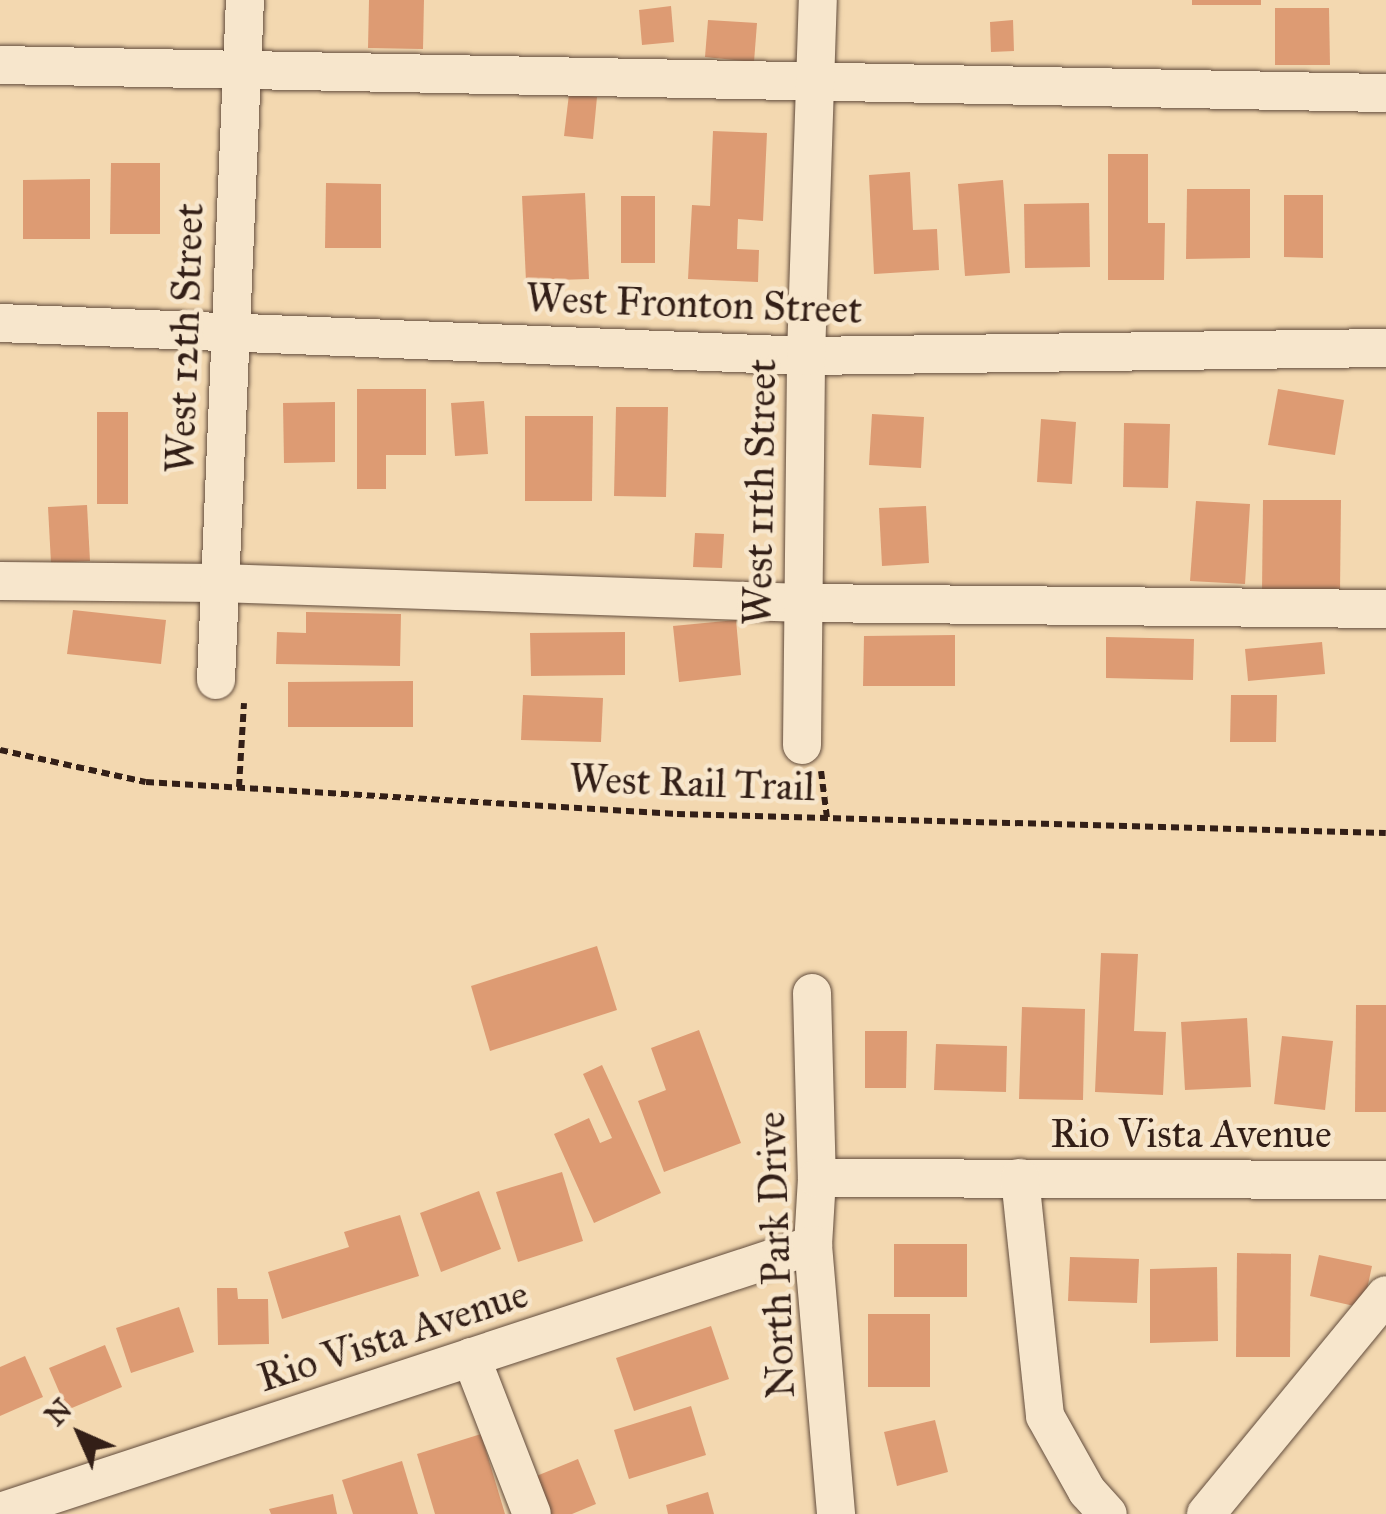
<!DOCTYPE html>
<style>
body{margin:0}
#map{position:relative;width:1386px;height:1514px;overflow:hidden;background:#f3d8b0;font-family:"IM FELL Great Primer",serif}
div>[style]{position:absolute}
.building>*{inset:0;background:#dd9b73}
.path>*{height:6px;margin-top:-3px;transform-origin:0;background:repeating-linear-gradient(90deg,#331f17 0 8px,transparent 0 13px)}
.roads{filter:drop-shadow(0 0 2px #634d3d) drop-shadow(0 0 2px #634d3d)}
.minor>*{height:38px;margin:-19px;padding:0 19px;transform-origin:19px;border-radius:19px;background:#f7e6cc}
span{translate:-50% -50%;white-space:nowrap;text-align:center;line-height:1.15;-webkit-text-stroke:9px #f7e6cc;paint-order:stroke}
.street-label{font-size:40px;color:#331f17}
.north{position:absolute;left:30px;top:1384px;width:100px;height:100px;-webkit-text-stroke:8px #f7e6cc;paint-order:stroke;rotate:315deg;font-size:28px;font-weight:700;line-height:40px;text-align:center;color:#331f17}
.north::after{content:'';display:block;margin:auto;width:35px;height:45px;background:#331f17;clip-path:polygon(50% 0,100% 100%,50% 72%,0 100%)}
</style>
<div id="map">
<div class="building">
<div style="clip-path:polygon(369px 0,424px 0,423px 49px,368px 48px)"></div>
<div style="clip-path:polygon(1192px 0,1261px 0,1261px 5px,1192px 5px)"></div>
<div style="clip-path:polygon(671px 6px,674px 42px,642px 45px,639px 10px)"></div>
<div style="clip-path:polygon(1275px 8px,1329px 8px,1330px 65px,1275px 65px)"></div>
<div style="clip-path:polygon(708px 20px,757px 23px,754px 62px,705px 57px)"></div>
<div style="clip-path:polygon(1013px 20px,1014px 51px,991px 52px,990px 22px)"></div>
<div style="clip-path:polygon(569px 94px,597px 97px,593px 139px,564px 136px)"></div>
<div style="clip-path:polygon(713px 131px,767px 133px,763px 221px,738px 219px,737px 249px,759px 250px,758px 282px,688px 279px,692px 205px,710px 206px)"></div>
<div style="clip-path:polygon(1108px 154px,1148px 154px,1148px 223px,1165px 223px,1164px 280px,1108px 280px)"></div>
<div style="clip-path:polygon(111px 163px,160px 163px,160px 234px,110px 234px)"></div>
<div style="clip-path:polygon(910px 172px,913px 230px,937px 229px,939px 270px,874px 274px,869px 175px)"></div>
<div style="clip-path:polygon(90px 179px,90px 239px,23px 239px,23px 180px)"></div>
<div style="clip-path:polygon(1003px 180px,1010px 273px,965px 276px,958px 184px)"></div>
<div style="clip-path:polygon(326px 183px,381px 184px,381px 248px,325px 248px)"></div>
<div style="clip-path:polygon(1187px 189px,1250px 189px,1250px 258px,1186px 259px)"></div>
<div style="clip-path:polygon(585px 193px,589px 279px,526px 281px,522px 196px)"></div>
<div style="clip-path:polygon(1284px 195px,1323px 195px,1323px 258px,1284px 257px)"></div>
<div style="clip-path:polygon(621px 196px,655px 196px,655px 263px,621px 263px)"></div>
<div style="clip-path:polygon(1089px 203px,1090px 267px,1025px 268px,1024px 204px)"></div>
<div style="clip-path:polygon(357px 389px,426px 389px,426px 455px,386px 455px,386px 489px,357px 489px)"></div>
<div style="clip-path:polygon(1278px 389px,1344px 400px,1335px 455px,1268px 445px)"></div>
<div style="clip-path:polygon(484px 401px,488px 454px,455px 456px,451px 403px)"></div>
<div style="clip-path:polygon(335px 402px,335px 462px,284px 463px,283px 403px)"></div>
<div style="clip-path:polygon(616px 407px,668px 407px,666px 497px,614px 496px)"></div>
<div style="clip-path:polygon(97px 412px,128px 412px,128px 504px,97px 504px)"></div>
<div style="clip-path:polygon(872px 414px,924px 417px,921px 468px,869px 465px)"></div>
<div style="clip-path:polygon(525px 416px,593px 416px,592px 501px,525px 501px)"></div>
<div style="clip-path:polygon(1041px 419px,1076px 422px,1072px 484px,1037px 482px)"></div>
<div style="clip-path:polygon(1124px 423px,1170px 424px,1168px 488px,1123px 487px)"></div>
<div style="clip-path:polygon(1263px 500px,1341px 500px,1340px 592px,1262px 592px)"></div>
<div style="clip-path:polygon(1196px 501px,1250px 504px,1245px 584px,1190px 581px)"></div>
<div style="clip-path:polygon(87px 505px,90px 561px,51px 563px,48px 507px)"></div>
<div style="clip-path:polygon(926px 506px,929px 563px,882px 566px,879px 508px)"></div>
<div style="clip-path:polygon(695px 533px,724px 534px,722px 568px,693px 567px)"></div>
<div style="clip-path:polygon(73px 610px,166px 620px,161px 664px,67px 654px)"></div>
<div style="clip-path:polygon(306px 612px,401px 614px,400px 666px,276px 664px,277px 632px,306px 633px)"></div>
<div style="clip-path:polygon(736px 620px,741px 675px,679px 682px,673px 626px)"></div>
<div style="clip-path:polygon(625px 632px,625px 675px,531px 676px,530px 633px)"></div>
<div style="clip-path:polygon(955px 635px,955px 686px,863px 686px,864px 636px)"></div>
<div style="clip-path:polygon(1106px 637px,1194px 639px,1193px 680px,1106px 678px)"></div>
<div style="clip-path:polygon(1322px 642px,1325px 674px,1248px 681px,1245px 649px)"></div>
<div style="clip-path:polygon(413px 681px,413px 727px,288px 727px,288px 682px)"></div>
<div style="clip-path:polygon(523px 695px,603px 698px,601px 742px,521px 740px)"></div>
<div style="clip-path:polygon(1231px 695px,1277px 695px,1276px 742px,1230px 742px)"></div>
<div style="clip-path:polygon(597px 946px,617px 1010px,490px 1051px,471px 986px)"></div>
<div style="clip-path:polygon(1101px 953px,1138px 954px,1134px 1031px,1166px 1032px,1163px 1095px,1095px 1092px)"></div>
<div style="clip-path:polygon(1356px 1005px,1386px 1005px,1386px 1112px,1355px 1112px)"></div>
<div style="clip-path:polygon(1022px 1007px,1085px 1009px,1083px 1100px,1019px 1099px)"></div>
<div style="clip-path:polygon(1247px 1018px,1251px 1087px,1185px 1090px,1181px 1022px)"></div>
<div style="clip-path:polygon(699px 1030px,741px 1143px,664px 1172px,638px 1101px,666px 1090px,651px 1048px)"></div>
<div style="clip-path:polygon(865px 1031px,907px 1031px,906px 1088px,865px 1088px)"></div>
<div style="clip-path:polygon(1282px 1036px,1333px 1041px,1325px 1110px,1274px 1104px)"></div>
<div style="clip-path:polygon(936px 1044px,1007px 1046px,1006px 1092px,934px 1090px)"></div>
<div style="clip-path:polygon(602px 1065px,661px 1193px,594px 1223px,554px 1134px,589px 1118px,600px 1143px,612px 1138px,583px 1074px)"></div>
<div style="clip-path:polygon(562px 1172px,583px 1241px,518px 1262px,496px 1192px)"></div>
<div style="clip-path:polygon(479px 1191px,501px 1249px,441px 1272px,420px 1213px)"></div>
<div style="clip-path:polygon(400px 1215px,419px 1276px,282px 1319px,268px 1272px,349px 1247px,344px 1232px)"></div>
<div style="clip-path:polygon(894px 1244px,967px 1244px,967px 1297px,894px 1297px)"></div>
<div style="clip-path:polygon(1237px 1253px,1291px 1254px,1290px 1357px,1236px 1357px)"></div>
<div style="clip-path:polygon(1319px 1255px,1372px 1266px,1363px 1308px,1310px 1296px)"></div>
<div style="clip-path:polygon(1070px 1257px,1139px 1259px,1137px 1303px,1068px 1301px)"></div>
<div style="clip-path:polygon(1217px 1267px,1218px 1341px,1150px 1343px,1150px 1269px)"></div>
<div style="clip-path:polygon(217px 1288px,237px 1288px,238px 1299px,268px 1299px,269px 1344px,218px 1345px)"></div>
<div style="clip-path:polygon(179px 1307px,194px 1352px,131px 1373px,116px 1328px)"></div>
<div style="clip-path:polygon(868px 1314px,930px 1314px,930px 1387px,868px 1387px)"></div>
<div style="clip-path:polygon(711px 1326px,729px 1379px,634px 1411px,616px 1358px)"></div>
<div style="clip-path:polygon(105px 1345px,122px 1387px,67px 1410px,49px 1368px)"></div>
<div style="clip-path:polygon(25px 1356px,43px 1397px,0 1416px,0 1367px)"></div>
<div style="clip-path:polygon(691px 1406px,706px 1455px,629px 1479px,614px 1430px)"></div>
<div style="clip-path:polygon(935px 1420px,948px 1472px,897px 1486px,884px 1432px)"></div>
<div style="clip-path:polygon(481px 1434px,505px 1514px,435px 1514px,417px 1454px)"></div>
<div style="clip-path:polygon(578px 1459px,596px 1504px,572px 1514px,549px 1514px,534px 1477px)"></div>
<div style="clip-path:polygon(402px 1461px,418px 1514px,353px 1514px,342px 1480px)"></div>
<div style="clip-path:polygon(708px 1492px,714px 1514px,668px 1514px,666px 1505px)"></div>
<div style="clip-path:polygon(333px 1494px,337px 1514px,271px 1514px,269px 1509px)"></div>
</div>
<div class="path">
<div style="left:0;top:750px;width:149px;rotate:12.4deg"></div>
<div style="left:146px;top:782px;width:532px;rotate:3.45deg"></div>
<div style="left:677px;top:814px;width:709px;rotate:1.54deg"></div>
<div style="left:821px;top:771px;width:47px;rotate:82.7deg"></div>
<div style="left:239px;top:787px;width:84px;rotate:-86.6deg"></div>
</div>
<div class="roads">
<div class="minor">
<div style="left:0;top:65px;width:1386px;rotate:1.16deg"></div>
<div style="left:0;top:323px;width:807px;rotate:2.34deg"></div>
<div style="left:806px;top:356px;width:580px;rotate:-0.79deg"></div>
<div style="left:0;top:581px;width:219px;rotate:0.5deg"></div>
<div style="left:219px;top:583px;width:585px;rotate:1.96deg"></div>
<div style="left:804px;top:603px;width:582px;rotate:0.59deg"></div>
<div style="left:216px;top:680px;width:681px;rotate:-87.56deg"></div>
<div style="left:802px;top:745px;width:389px;rotate:-89.4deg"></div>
<div style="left:806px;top:356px;width:356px;rotate:-88.1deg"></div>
<div style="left:812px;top:993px;width:185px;rotate:88.5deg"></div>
<div style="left:817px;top:1178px;width:67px;rotate:93.4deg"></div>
<div style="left:813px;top:1245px;width:270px;rotate:85.1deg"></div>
<div style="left:817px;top:1178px;width:569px;rotate:0.2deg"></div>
<div style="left:1020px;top:1178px;width:239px;rotate:84deg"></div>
<div style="left:1045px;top:1416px;width:86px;rotate:60.8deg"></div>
<div style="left:1087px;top:1491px;width:31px;rotate:48deg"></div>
<div style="left:471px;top:1357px;width:168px;rotate:68.8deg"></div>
<div style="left:0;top:1512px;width:856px;rotate:-18.18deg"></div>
<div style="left:1206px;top:1514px;width:283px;rotate:-50.6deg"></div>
</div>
</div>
<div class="street-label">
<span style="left:694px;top:304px;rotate:2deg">West Fronton Street</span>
<span style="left:185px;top:338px;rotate:-88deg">West 12th Street</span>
<span style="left:760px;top:492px;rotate:-89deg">West 11th Street</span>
<span style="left:692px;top:783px;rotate:2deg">West Rail Trail</span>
<span style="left:1191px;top:1134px">Rio Vista Avenue</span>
<span style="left:776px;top:1255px;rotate:-92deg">North Park Drive</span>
<span style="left:393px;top:1336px;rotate:-18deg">Rio Vista Avenue</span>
</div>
<div class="north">N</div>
</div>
